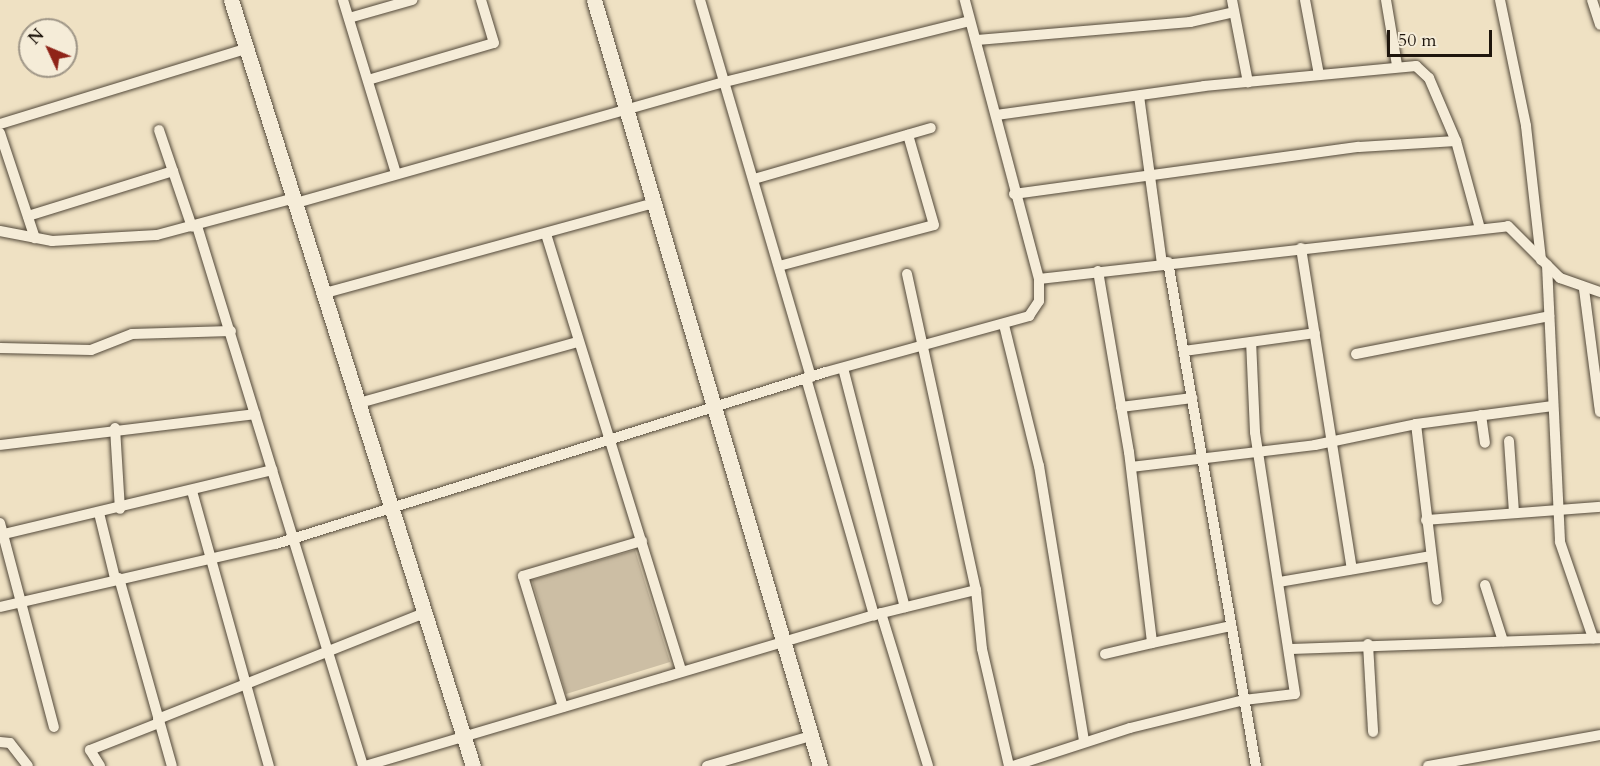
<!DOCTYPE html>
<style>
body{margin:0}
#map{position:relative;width:1600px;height:766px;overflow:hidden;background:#efe1c3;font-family:Cardo,serif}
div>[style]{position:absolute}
.green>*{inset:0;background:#ccbea4}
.roads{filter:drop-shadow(0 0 2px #53493a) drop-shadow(0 0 2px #53493a)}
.street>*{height:10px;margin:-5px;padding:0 5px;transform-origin:5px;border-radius:5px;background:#f5ecd8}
.secondary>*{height:15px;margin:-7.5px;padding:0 7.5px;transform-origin:7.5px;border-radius:7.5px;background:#f5ecd8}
span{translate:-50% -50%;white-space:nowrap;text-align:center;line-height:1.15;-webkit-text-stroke:4.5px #f5ecd8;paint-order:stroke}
.north{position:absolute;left:18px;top:18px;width:60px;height:60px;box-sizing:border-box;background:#f5ecd8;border:2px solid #9f9687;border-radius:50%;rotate:314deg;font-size:16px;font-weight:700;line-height:24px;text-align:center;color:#1f160d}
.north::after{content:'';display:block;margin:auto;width:21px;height:27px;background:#8f2418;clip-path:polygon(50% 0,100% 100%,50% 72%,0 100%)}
.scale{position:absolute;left:1387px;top:30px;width:105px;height:27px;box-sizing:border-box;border:3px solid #1f160d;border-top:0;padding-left:8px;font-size:18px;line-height:21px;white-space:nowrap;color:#1f160d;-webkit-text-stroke:4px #f5ecd8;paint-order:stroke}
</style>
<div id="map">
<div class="green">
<div style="clip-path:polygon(635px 550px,670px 662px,566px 694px,532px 580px)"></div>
</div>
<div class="roads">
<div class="street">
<div style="left:343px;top:0;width:181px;rotate:73deg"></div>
<div style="left:700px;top:0;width:393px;rotate:73.6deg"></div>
<div style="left:1232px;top:0;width:84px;rotate:79deg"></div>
<div style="left:1305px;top:0;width:76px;rotate:79.4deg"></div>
<div style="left:1386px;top:0;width:66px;rotate:80.4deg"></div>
<div style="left:1500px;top:0;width:129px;rotate:78.3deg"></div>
<div style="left:1526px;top:126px;width:135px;rotate:83.6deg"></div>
<div style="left:1592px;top:0;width:26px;rotate:72deg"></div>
<div style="left:349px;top:18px;width:66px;rotate:-15.9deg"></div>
<div style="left:977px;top:40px;width:214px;rotate:-4.8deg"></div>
<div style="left:1190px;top:22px;width:45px;rotate:-12.8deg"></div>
<div style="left:368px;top:80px;width:131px;rotate:-16.4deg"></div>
<div style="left:494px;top:43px;width:45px;rotate:-106.8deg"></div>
<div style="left:1139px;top:96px;width:169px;rotate:82.2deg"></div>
<div style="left:996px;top:115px;width:210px;rotate:-7.9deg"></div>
<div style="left:1204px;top:86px;width:213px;rotate:-5.4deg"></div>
<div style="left:1416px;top:66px;width:18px;rotate:43deg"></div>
<div style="left:1429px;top:78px;width:69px;rotate:66.8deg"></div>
<div style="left:1456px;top:141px;width:91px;rotate:74.7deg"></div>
<div style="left:0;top:124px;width:257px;rotate:-17deg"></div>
<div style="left:159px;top:130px;width:102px;rotate:71.2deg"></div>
<div style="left:0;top:133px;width:111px;rotate:71.6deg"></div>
<div style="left:754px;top:179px;width:184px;rotate:-16.1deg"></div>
<div style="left:1014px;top:194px;width:348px;rotate:-7.8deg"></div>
<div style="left:1359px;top:147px;width:97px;rotate:-3.5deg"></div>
<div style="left:296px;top:203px;width:446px;rotate:-15.8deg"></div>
<div style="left:725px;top:82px;width:252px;rotate:-14deg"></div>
<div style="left:28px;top:216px;width:152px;rotate:-17.2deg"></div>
<div style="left:197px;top:226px;width:565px;rotate:72.91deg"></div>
<div style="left:0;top:231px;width:53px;rotate:10.9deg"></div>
<div style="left:52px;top:241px;width:105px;rotate:-3.3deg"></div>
<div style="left:157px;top:235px;width:143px;rotate:-15deg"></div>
<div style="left:546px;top:234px;width:457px;rotate:72.8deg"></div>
<div style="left:1301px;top:248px;width:325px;rotate:81deg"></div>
<div style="left:1168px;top:262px;width:512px;rotate:80.1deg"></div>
<div style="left:1547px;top:265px;width:277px;rotate:87.3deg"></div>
<div style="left:1560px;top:542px;width:102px;rotate:71deg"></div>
<div style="left:779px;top:266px;width:160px;rotate:-14.8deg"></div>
<div style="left:934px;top:225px;width:94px;rotate:-106.1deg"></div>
<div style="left:1098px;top:271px;width:184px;rotate:80.3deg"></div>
<div style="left:1129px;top:452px;width:192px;rotate:83.1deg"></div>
<div style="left:1152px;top:643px;width:81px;rotate:-12.1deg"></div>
<div style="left:907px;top:274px;width:323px;rotate:77.7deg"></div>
<div style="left:976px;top:590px;width:59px;rotate:84.2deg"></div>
<div style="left:982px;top:649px;width:120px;rotate:77deg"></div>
<div style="left:1039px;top:279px;width:472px;rotate:-6.4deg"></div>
<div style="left:1508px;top:226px;width:74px;rotate:45deg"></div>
<div style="left:1560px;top:278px;width:42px;rotate:19.3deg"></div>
<div style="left:1584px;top:289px;width:124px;rotate:82.6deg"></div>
<div style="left:325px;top:293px;width:338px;rotate:-15.3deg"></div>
<div style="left:1004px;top:325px;width:145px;rotate:76.1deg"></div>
<div style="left:1039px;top:466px;width:279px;rotate:80.7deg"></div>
<div style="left:0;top:348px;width:91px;rotate:1.3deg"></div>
<div style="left:91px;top:350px;width:44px;rotate:-21.3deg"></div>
<div style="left:132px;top:334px;width:99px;rotate:-1.7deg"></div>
<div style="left:1184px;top:351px;width:132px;rotate:-7.8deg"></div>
<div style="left:1356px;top:354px;width:197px;rotate:-11.1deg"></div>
<div style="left:843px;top:368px;width:247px;rotate:75.5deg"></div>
<div style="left:806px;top:378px;width:247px;rotate:74deg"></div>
<div style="left:359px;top:403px;width:226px;rotate:-15.6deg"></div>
<div style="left:1121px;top:407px;width:72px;rotate:-7.2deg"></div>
<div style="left:1481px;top:415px;width:28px;rotate:82deg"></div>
<div style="left:1416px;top:424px;width:177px;rotate:83.2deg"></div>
<div style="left:115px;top:428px;width:81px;rotate:86.5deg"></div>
<div style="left:1509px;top:441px;width:71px;rotate:86deg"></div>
<div style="left:0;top:445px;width:257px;rotate:-6.9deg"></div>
<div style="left:1131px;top:467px;width:185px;rotate:-6.8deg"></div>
<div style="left:1315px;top:445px;width:103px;rotate:-11.7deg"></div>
<div style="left:1416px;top:424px;width:138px;rotate:-7.5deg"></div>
<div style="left:192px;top:491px;width:286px;rotate:74.4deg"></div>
<div style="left:99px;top:513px;width:67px;rotate:76.2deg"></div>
<div style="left:1426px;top:520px;width:174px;rotate:-4.3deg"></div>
<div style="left:0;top:523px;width:211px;rotate:75.2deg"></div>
<div style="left:0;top:535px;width:280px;rotate:-13.4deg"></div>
<div style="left:119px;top:578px;width:195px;rotate:74.3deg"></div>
<div style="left:1279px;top:582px;width:154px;rotate:-9.7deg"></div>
<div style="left:1485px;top:585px;width:59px;rotate:72.2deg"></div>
<div style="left:0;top:607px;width:283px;rotate:-12.9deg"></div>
<div style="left:276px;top:544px;width:576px;rotate:-17.37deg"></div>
<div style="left:826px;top:372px;width:211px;rotate:-15.4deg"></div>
<div style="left:1029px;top:316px;width:18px;rotate:-56deg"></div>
<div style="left:1039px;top:301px;width:22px;rotate:-90deg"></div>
<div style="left:1039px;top:279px;width:289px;rotate:-104.9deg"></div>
<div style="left:881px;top:613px;width:160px;rotate:72.9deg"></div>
<div style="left:1368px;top:644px;width:88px;rotate:86.7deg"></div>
<div style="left:1291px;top:649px;width:309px;rotate:-2deg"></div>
<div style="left:1105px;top:654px;width:48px;rotate:-13.2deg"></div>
<div style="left:563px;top:707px;width:137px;rotate:-107deg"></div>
<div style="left:523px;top:576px;width:124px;rotate:-16.4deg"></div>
<div style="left:158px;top:719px;width:286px;rotate:-21.7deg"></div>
<div style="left:0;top:742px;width:10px;rotate:6deg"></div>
<div style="left:10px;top:743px;width:29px;rotate:52deg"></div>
<div style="left:100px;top:766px;width:19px;rotate:-122deg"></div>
<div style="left:90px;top:750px;width:74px;rotate:-21.4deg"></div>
<div style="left:365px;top:766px;width:531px;rotate:-16.52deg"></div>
<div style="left:874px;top:615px;width:105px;rotate:-13.8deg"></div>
<div style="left:707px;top:766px;width:108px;rotate:-16.1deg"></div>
<div style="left:1013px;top:766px;width:123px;rotate:-18deg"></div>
<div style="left:1130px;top:728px;width:117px;rotate:-13.8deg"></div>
<div style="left:1244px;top:700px;width:51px;rotate:-6.7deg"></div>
<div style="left:1295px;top:694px;width:265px;rotate:-98.7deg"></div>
<div style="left:1255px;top:432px;width:90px;rotate:-92.5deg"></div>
<div style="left:1428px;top:766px;width:175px;rotate:-10.2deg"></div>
</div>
<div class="secondary">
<div style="left:231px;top:0;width:803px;rotate:72.47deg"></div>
<div style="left:594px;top:0;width:799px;rotate:73.56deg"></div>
</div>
</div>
<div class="north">N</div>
<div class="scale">50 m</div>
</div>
